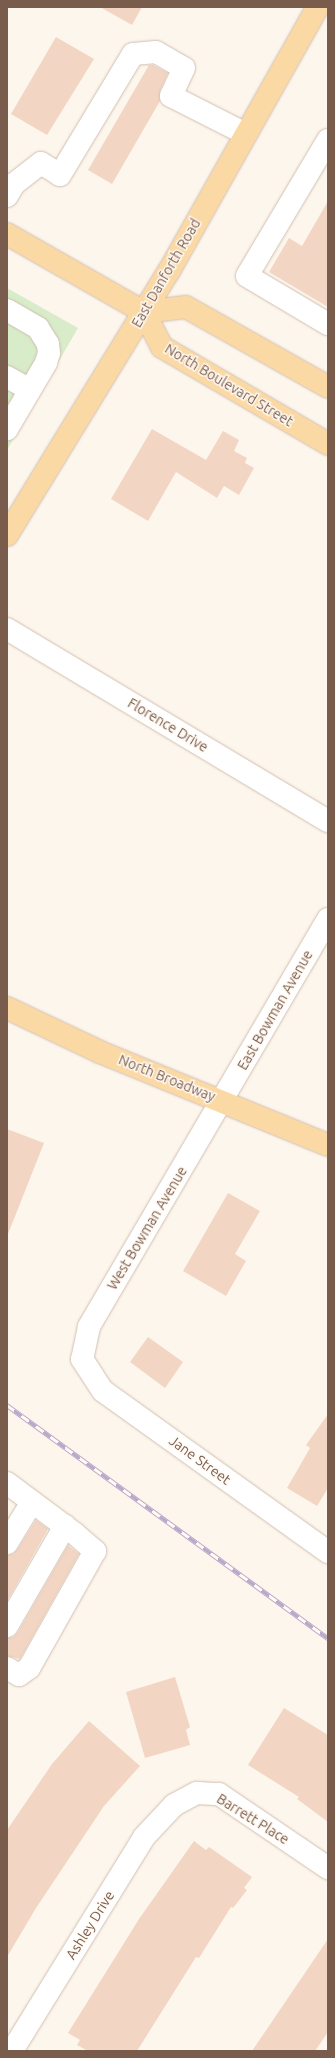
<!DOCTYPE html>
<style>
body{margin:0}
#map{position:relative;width:335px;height:2058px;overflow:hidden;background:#fdf6ec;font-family:Ubuntu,sans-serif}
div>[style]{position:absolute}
.green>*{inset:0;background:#d8ecc9}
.building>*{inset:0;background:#f3d5c3}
.roads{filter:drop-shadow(0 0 1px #d1beb0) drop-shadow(0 0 1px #d1beb0)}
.minor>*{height:22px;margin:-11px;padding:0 11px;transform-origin:11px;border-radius:11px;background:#fff}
.major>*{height:22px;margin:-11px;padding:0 11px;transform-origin:11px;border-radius:11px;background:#fbd9a5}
.rail>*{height:4.5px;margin-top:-2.25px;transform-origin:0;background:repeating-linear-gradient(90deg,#fffaf3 0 9px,#b9a8c9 0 18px);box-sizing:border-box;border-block:1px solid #b9a8c9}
span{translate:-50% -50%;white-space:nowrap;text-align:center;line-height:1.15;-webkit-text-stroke:3px #fffaf3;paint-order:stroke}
.street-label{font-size:14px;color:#7a5c4d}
.frame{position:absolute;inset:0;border:8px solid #7a5c4d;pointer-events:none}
</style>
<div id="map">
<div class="green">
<div style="clip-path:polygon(7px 288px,78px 328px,7px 450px)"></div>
</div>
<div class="building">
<div style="clip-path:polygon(100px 7px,142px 7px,132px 25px)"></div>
<div style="clip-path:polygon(56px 37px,94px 59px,47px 135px,11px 114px)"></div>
<div style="clip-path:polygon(149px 65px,153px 65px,168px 73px,160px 91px,160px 101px,112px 184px,88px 170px)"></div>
<div style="clip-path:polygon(328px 201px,328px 307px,269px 272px,289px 238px,302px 246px)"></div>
<div style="clip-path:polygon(152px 429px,206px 460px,223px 431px,239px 440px,234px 451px,247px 458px,245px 463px,254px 468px,239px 495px,224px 486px,217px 498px,176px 472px,148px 521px,111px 499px)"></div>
<div style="clip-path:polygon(7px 1129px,44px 1143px,8px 1234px,7px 1234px)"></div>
<div style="clip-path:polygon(228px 1193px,260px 1211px,235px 1254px,246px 1261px,226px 1296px,183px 1271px)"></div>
<div style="clip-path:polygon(148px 1337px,183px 1362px,165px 1388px,130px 1362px)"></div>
<div style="clip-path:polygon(328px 1414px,328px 1488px,317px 1506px,287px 1488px,310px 1448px,306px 1445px)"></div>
<div style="clip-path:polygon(36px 1520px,48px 1529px,7px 1601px,7px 1555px,13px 1554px,17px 1550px)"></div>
<div style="clip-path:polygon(68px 1545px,79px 1554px,20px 1659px,7px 1656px,7px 1638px,13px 1637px,18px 1632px)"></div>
<div style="clip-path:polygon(175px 1677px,190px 1727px,186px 1730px,190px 1745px,145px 1758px,126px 1692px)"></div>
<div style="clip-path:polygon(284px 1708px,328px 1735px,328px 1822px,297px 1799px,299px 1797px,248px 1765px)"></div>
<div style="clip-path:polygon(89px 1721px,140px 1766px,104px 1806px,36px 1908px,7px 1957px,7px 1830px,52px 1764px)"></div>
<div style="clip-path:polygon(194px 1841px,206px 1850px,209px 1847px,252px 1877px,244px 1888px,247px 1890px,233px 1908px,231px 1907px,199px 1958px,196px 1957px,137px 2051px,88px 2051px,77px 2045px,80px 2040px,68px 2033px,139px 1919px)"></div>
<div style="clip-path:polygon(328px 1939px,328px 2032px,315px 2051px,252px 2051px)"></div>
</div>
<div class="roads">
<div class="minor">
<div style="left:328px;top:140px;width:158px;rotate:120.8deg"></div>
<div style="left:247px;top:276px;width:94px;rotate:30.7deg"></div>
<div style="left:7px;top:196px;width:14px;rotate:-60deg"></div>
<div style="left:14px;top:184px;width:34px;rotate:-38deg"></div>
<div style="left:41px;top:163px;width:22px;rotate:32deg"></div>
<div style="left:60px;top:175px;width:141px;rotate:-58.9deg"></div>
<div style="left:133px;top:54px;width:23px;rotate:-5deg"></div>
<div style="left:156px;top:52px;width:32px;rotate:30deg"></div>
<div style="left:184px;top:68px;width:31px;rotate:115deg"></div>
<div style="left:171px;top:96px;width:84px;rotate:26.9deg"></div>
<div style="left:7px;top:310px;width:36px;rotate:30deg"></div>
<div style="left:38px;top:328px;width:19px;rotate:58deg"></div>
<div style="left:48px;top:344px;width:9px;rotate:84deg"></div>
<div style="left:49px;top:353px;width:10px;rotate:107deg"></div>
<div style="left:46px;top:363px;width:77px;rotate:120.6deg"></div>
<div style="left:7px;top:377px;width:26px;rotate:29deg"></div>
<div style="left:7px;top:629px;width:374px;rotate:30.9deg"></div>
<div style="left:328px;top:919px;width:473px;rotate:120.4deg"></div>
<div style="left:89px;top:1327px;width:33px;rotate:102deg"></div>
<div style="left:82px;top:1359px;width:38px;rotate:57deg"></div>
<div style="left:103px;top:1391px;width:277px;rotate:35.6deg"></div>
<div style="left:7px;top:1483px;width:84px;rotate:36.7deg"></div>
<div style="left:74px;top:1533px;width:28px;rotate:41deg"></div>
<div style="left:95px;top:1551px;width:134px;rotate:119.4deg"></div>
<div style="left:29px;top:1668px;width:12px;rotate:145deg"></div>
<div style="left:19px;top:1675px;width:14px;rotate:-150deg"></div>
<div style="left:7px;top:1543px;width:48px;rotate:-58.6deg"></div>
<div style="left:7px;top:1626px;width:116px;rotate:-59.9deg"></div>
<div style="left:12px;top:2051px;width:251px;rotate:-58.3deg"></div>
<div style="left:144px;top:1837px;width:44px;rotate:-46.8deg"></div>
<div style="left:174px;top:1805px;width:26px;rotate:-28deg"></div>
<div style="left:197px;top:1793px;width:22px;rotate:3deg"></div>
<div style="left:219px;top:1794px;width:132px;rotate:34.2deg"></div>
</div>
<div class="major">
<div style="left:7px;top:234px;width:158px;rotate:29.7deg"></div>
<div style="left:144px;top:312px;width:39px;rotate:63deg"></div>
<div style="left:162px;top:347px;width:192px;rotate:30.3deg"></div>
<div style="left:144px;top:312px;width:42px;rotate:-6.8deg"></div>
<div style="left:186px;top:307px;width:163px;rotate:29.4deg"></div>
<div style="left:7px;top:535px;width:310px;rotate:-58.5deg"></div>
<div style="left:169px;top:271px;width:303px;rotate:-60.6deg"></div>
<div style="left:7px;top:1008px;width:103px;rotate:25.3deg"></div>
<div style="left:100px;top:1052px;width:246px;rotate:22.2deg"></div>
</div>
</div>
<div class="rail">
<div style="left:7px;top:1405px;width:397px;rotate:36deg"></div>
</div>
<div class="street-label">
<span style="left:166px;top:273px;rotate:-60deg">East Danforth Road</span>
<span style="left:229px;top:385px;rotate:31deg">North Boulevard Street</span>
<span style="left:168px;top:725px;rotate:31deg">Florence Drive</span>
<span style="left:275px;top:1010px;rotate:-60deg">East Bowman Avenue</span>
<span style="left:167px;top:1078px;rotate:22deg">North Broadway</span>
<span style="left:147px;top:1228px;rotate:-59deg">West Bowman Avenue</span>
<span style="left:200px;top:1460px;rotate:36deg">Jane Street</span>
<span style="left:253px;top:1819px;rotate:32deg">Barrett Place</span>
<span style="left:90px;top:1925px;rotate:-58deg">Ashley Drive</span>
</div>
<div class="frame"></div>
</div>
